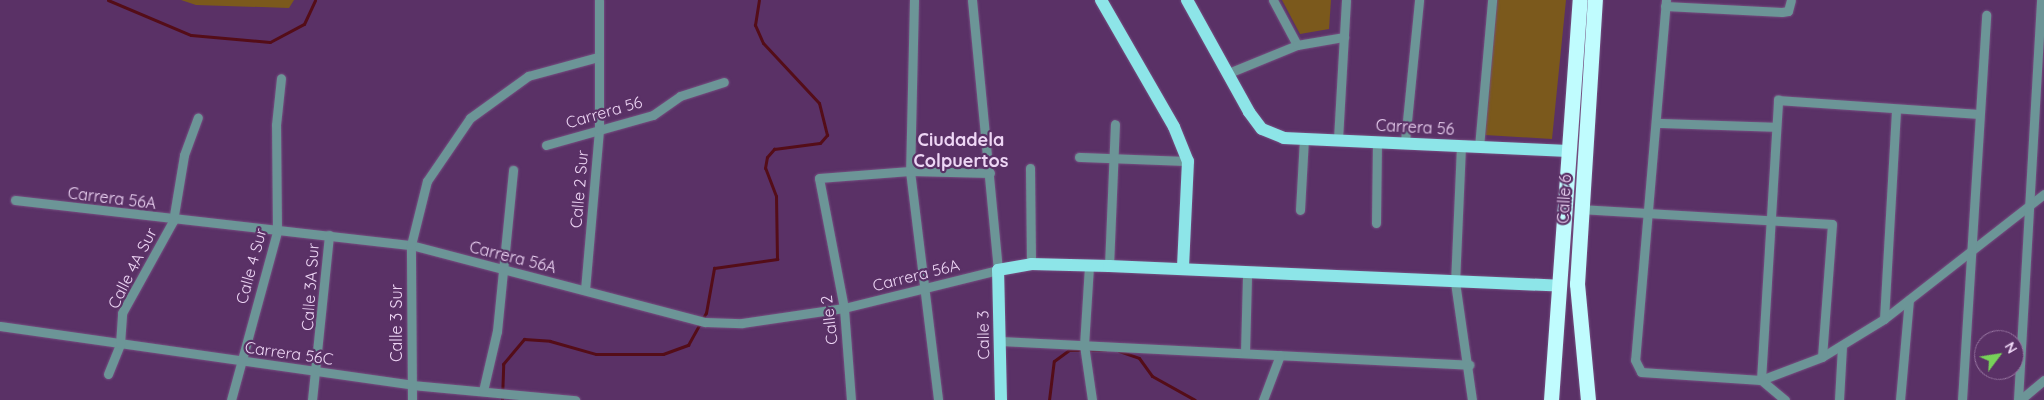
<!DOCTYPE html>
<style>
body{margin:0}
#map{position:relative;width:2044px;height:400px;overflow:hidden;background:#5a3166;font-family:Quicksand,sans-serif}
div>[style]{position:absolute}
.green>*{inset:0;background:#7b591c}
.stream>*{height:3px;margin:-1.5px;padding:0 1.5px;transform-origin:1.5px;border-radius:1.5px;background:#540d18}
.roads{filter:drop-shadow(0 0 1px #754f80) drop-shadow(0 0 1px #754f80)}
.minor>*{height:9px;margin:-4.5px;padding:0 4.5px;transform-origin:4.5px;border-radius:4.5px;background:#6c9597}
.major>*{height:12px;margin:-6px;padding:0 6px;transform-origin:6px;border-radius:6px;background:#8de5e8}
.highway>*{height:15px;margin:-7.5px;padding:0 7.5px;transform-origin:7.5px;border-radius:7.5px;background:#c0fcfe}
span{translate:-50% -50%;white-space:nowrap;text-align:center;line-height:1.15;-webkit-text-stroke:4.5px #5a3166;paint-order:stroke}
.street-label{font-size:16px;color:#eed6f5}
.neighbourhood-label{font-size:18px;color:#eed6f5;font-weight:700}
.north{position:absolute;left:1974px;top:330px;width:50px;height:50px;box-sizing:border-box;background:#5a3166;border:1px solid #95739f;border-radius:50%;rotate:59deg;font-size:14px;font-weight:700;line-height:20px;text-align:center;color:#eed6f5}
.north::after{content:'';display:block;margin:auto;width:18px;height:22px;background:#77d259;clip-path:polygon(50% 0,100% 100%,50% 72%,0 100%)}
</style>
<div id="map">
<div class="green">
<div style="clip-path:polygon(181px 0,294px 0,289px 8px,196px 5px)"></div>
<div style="clip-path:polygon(1282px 0,1331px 0,1329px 29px,1300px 34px)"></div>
<div style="clip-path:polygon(1497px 0,1566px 0,1552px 139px,1485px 135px)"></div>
</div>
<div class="stream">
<div style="left:108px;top:0;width:90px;rotate:22.9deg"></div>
<div style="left:191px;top:35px;width:79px;rotate:5.1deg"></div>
<div style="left:270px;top:42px;width:38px;rotate:-28deg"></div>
<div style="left:304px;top:24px;width:26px;rotate:-65deg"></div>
<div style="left:1119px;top:351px;width:21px;rotate:19deg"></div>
<div style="left:1139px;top:358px;width:22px;rotate:54deg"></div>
<div style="left:1152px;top:376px;width:49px;rotate:29.2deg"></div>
<div style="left:502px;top:400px;width:36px;rotate:-88deg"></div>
<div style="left:503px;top:364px;width:33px;rotate:-50deg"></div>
<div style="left:524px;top:339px;width:26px;rotate:4deg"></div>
<div style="left:550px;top:341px;width:48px;rotate:15.8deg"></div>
<div style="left:596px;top:354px;width:67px"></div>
<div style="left:663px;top:354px;width:27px;rotate:-20deg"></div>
<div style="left:688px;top:345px;width:37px;rotate:-61deg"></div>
<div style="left:706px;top:313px;width:46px;rotate:-79.9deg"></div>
<div style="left:714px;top:268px;width:64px;rotate:-8.1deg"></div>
<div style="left:777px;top:259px;width:63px;rotate:-90.9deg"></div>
<div style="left:776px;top:196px;width:30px;rotate:-111deg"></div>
<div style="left:765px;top:168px;width:11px;rotate:-80deg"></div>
<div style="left:767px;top:157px;width:11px;rotate:-49deg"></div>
<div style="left:774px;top:149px;width:46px;rotate:-7.4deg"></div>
<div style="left:820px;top:143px;width:11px;rotate:-49deg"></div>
<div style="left:827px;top:135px;width:33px;rotate:-104deg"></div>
<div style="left:819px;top:103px;width:82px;rotate:-133deg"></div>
<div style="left:763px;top:43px;width:20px;rotate:-114deg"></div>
<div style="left:755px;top:25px;width:25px;rotate:-81deg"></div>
<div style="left:1049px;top:400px;width:39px;rotate:-83deg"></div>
<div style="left:1054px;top:361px;width:19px;rotate:-36deg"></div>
<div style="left:1069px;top:350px;width:36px"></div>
</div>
<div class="roads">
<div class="minor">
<div style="left:914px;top:0;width:171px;rotate:91.3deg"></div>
<div style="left:910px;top:171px;width:231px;rotate:83deg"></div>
<div style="left:1273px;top:0;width:51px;rotate:61.9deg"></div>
<div style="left:1666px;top:0;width:361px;rotate:94.9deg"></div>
<div style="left:1635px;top:360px;width:13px;rotate:63deg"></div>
<div style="left:1641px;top:372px;width:120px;rotate:3.8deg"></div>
<div style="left:1761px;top:380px;width:65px;rotate:-20.7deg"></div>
<div style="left:1822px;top:357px;width:73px;rotate:-31.5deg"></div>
<div style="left:1884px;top:319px;width:203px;rotate:-38deg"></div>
<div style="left:1665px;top:6px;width:117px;rotate:2.9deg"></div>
<div style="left:1782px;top:12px;width:6px;rotate:-9deg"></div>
<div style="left:1788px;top:11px;width:11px;rotate:-75deg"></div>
<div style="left:1231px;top:72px;width:71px;rotate:-22.2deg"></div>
<div style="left:1297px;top:45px;width:48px;rotate:-9.7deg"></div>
<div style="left:1658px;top:123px;width:118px;rotate:1.9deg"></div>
<div style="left:1338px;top:139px;width:139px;rotate:-86.7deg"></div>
<div style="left:1405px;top:141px;width:142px;rotate:-84.3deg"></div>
<div style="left:546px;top:145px;width:111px;rotate:-15.7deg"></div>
<div style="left:653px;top:115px;width:33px;rotate:-35deg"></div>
<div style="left:680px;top:96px;width:46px;rotate:-17.7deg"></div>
<div style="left:1461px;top:146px;width:136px;rotate:92.5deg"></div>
<div style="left:1455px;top:282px;width:119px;rotate:81.8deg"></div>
<div style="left:1479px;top:147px;width:148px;rotate:-84.9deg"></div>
<div style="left:1079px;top:157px;width:109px;rotate:2.1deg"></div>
<div style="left:1030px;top:168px;width:96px;rotate:89.4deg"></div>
<div style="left:15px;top:200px;width:399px;rotate:6.5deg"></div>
<div style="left:411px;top:245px;width:304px;rotate:14.7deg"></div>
<div style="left:705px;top:322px;width:37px;rotate:2deg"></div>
<div style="left:742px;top:323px;width:103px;rotate:-8.4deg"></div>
<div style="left:844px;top:308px;width:159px;rotate:-13.9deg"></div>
<div style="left:998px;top:270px;width:271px;rotate:-95.5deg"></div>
<div style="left:1580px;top:209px;width:252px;rotate:3.4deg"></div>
<div style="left:1832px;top:224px;width:133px;rotate:94.3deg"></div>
<div style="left:1300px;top:210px;width:71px;rotate:-86.8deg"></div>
<div style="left:1376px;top:223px;width:82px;rotate:-89.3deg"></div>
<div style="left:1089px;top:266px;width:79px;rotate:93.6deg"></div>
<div style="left:1084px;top:345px;width:56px;rotate:81.7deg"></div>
<div style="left:1109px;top:266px;width:142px;rotate:-87.6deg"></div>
<div style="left:585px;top:290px;width:162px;rotate:-85deg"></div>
<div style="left:599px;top:129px;width:129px;rotate:-90deg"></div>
<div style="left:1884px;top:319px;width:210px;rotate:-86.7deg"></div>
<div style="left:0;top:326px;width:416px;rotate:8.1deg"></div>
<div style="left:412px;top:385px;width:164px;rotate:5.3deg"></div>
<div style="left:1000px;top:341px;width:470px;rotate:2.9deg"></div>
<div style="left:1245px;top:353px;width:79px;rotate:-88.5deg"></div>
<div style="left:108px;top:374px;width:32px;rotate:-68deg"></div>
<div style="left:120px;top:344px;width:31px;rotate:-86deg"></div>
<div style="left:122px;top:313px;width:105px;rotate:-61deg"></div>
<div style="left:173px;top:221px;width:67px;rotate:-80.5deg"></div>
<div style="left:184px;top:155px;width:40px;rotate:-69.8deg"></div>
<div style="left:483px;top:391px;width:62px;rotate:-76.9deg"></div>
<div style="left:497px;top:331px;width:162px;rotate:-84.3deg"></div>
<div style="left:231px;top:400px;width:174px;rotate:-74.7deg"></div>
<div style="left:277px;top:232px;width:107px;rotate:-90.5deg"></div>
<div style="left:276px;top:125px;width:47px;rotate:-83.9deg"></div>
<div style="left:312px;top:400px;width:166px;rotate:-84.1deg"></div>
<div style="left:412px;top:400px;width:155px;rotate:-90.4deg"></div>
<div style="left:411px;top:245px;width:66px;rotate:-76deg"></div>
<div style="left:427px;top:181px;width:76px;rotate:-55.7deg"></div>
<div style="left:470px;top:118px;width:72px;rotate:-35.9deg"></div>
<div style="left:528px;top:76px;width:73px;rotate:-15.2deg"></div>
<div style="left:851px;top:400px;width:92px;rotate:-94.4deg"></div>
<div style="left:844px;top:308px;width:132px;rotate:-100.9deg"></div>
<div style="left:819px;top:178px;width:91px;rotate:-4.4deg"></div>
<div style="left:910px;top:171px;width:80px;rotate:1.4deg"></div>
<div style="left:1263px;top:400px;width:48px;rotate:-69.3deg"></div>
<div style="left:1785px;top:400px;width:31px;rotate:-140deg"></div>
<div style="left:1761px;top:380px;width:281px;rotate:-86.5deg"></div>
<div style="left:1778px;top:100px;width:201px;rotate:4deg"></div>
<div style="left:1839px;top:400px;width:53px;rotate:-86.8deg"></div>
<div style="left:1900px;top:400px;width:100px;rotate:-84.9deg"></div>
<div style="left:1962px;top:400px;width:386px;rotate:-86.4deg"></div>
<div style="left:2018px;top:400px;width:401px;rotate:-86.7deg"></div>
<div style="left:2020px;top:400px;width:31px;rotate:-40deg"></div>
</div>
<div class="major">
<div style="left:1101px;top:0;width:146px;rotate:60.1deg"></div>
<div style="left:1174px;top:127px;width:37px;rotate:68deg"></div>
<div style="left:1188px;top:161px;width:107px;rotate:92.7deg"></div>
<div style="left:1187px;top:0;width:128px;rotate:61deg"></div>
<div style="left:1249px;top:112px;width:21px;rotate:53deg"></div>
<div style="left:1262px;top:129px;width:24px;rotate:22deg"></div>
<div style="left:1284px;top:138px;width:284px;rotate:2.6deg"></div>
<div style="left:1001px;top:400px;width:130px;rotate:-91.3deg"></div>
<div style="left:998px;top:270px;width:34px;rotate:-10deg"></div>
<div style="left:1031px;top:264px;width:78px;rotate:1.5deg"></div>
<div style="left:1109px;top:266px;width:450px;rotate:2.5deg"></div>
</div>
<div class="highway">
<div style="left:1551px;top:400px;width:401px;rotate:-85.9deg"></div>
<div style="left:1588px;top:400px;width:117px;rotate:-95.4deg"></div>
<div style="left:1577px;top:284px;width:285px;rotate:-86.4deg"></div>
</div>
</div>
<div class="street-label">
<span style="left:604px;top:112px;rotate:-16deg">Carrera 56</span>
<span style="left:1415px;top:127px;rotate:3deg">Carrera 56</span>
<span style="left:579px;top:189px;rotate:-85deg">Calle 2 Sur</span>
<span style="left:112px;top:198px;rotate:7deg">Carrera 56A</span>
<span style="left:1564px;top:199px;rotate:-87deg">Calle 6</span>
<span style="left:513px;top:257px;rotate:14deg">Carrera 56A</span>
<span style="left:251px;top:266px;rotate:-75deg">Calle 4 Sur</span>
<span style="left:132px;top:268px;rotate:-63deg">Calle 4A Sur</span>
<span style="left:916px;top:275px;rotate:-14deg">Carrera 56A</span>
<span style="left:310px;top:287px;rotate:-86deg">Calle 3A Sur</span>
<span style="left:829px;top:320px;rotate:-97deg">Calle 2</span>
<span style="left:396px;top:323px;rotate:-90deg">Calle 3 Sur</span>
<span style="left:983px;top:335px;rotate:-91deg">Calle 3</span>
<span style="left:289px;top:353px;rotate:8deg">Carrera 56C</span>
</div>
<div class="neighbourhood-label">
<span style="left:961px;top:151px">Ciudadela<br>Colpuertos</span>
</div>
<div class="north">N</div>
</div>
